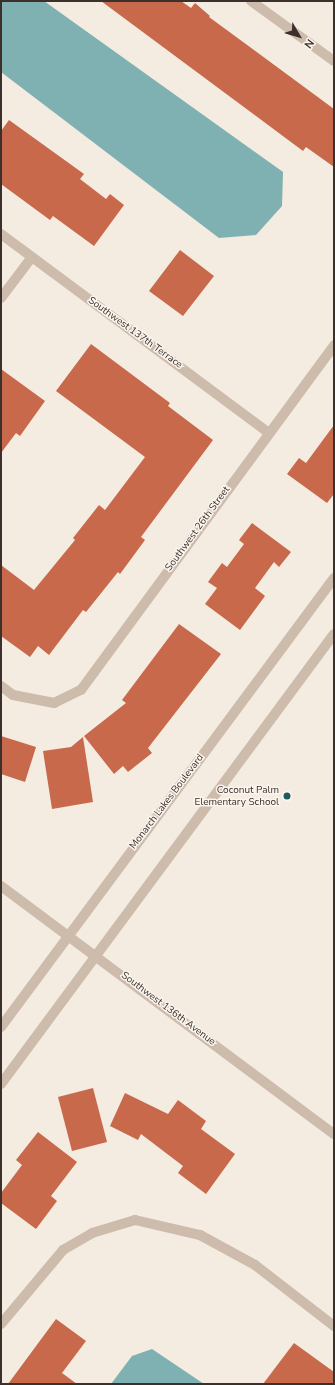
<!DOCTYPE html>
<style>
body{margin:0}
#map{position:relative;width:335px;height:1385px;overflow:hidden;background:#f4ebe1;font-family:"Nunito Sans",sans-serif}
div>[style]{position:absolute}
.water>*{inset:0;background:#7fb0b2}
.building>*{inset:0;background:#c8694b}
.minor>*{height:10px;margin:-5px;padding:0 5px;transform-origin:5px;border-radius:5px;background:#cdbbac}
.dots>*{width:11px;height:11px;translate:-50% -50%;box-sizing:border-box;border:2px solid #fbf5ee;border-radius:50%}
span{translate:-50% -50%;white-space:nowrap;text-align:center;line-height:1.15;-webkit-text-stroke:3px #fbf5ee;paint-order:stroke}
.street-label{font-size:10px;color:#3b302b}
.poi-label{font-size:10px;color:#3b302b}
.right{translate:-100% -50%;text-align:right}
.frame{position:absolute;inset:0;border:2px solid #3b302b;pointer-events:none}
.north{position:absolute;left:279px;top:16px;width:40px;height:40px;-webkit-text-stroke:3px #fbf5ee;paint-order:stroke;rotate:128deg;font-size:11px;font-weight:700;line-height:16px;text-align:center;color:#3b302b}
.north::after{content:'';display:block;margin:auto;width:14px;height:18px;background:#3b302b;clip-path:polygon(50% 0,100% 100%,50% 72%,0 100%)}
</style>
<div id="map">
<div class="water">
<div style="clip-path:polygon(1px 1px,44px 1px,283px 172px,282px 206px,256px 235px,219px 238px,1px 72px)"></div>
<div style="clip-path:polygon(152px 1349px,204px 1384px,111px 1384px,132px 1356px)"></div>
</div>
<div class="building">
<div style="clip-path:polygon(101px 1px,181px 1px,191px 8px,195px 3px,210px 16px,209px 17px,334px 109px,334px 167px,306px 147px,303px 151px)"></div>
<div style="clip-path:polygon(9px 120px,84px 174px,80px 179px,106px 199px,110px 194px,124px 205px,94px 246px,53px 216px,50px 220px,1px 184px,1px 131px)"></div>
<div style="clip-path:polygon(180px 250px,214px 276px,183px 316px,149px 291px)"></div>
<div style="clip-path:polygon(91px 344px,170px 403px,168px 406px,213px 440px,141px 537px,145px 540px,120px 574px,118px 572px,86px 612px,83px 610px,49px 655px,38px 646px,30px 657px,1px 636px,1px 565px,34px 590px,75px 540px,73px 538px,99px 505px,105px 510px,145px 457px,56px 391px)"></div>
<div style="clip-path:polygon(1px 369px,45px 401px,20px 436px,16px 433px,1px 453px)"></div>
<div style="clip-path:polygon(334px 425px,334px 494px,327px 503px,287px 474px,299px 458px,306px 463px)"></div>
<div style="clip-path:polygon(252px 523px,291px 552px,279px 567px,274px 562px,255px 588px,265px 596px,240px 630px,205px 604px,217px 588px,208px 582px,222px 563px,227px 567px,244px 544px,239px 540px)"></div>
<div style="clip-path:polygon(179px 624px,221px 654px,148px 748px,152px 753px,128px 772px,123px 766px,114px 774px,84px 736px,126px 703px,122px 700px)"></div>
<div style="clip-path:polygon(1px 736px,36px 747px,25px 782px,1px 774px)"></div>
<div style="clip-path:polygon(83px 737px,93px 802px,52px 809px,43px 751px,71px 747px)"></div>
<div style="clip-path:polygon(93px 1088px,107px 1142px,72px 1151px,58px 1097px)"></div>
<div style="clip-path:polygon(125px 1093px,168px 1114px,178px 1100px,206px 1121px,201px 1129px,235px 1154px,206px 1194px,178px 1173px,183px 1166px,141px 1134px,138px 1140px,110px 1126px)"></div>
<div style="clip-path:polygon(38px 1132px,77px 1162px,51px 1196px,57px 1201px,36px 1229px,1px 1203px,1px 1193px,22px 1165px,16px 1160px)"></div>
<div style="clip-path:polygon(56px 1319px,86px 1341px,62px 1373px,77px 1384px,8px 1384px)"></div>
<div style="clip-path:polygon(294px 1343px,334px 1372px,334px 1384px,263px 1384px)"></div>
</div>
<div class="minor">
<div style="left:251px;top:1px;width:102px;rotate:35.9deg"></div>
<div style="left:1px;top:234px;width:332px;rotate:36.6deg"></div>
<div style="left:1px;top:298px;width:51px;rotate:-52.9deg"></div>
<div style="left:1px;top:686px;width:15px;rotate:37deg"></div>
<div style="left:13px;top:695px;width:42px;rotate:11deg"></div>
<div style="left:54px;top:703px;width:30px;rotate:-26deg"></div>
<div style="left:81px;top:690px;width:428px;rotate:-53.7deg"></div>
<div style="left:1px;top:886px;width:415px;rotate:36.7deg"></div>
<div style="left:1px;top:1027px;width:559px;rotate:-53.44deg"></div>
<div style="left:1px;top:1084px;width:560px;rotate:-53.5deg"></div>
<div style="left:1px;top:1324px;width:97px;rotate:-50deg"></div>
<div style="left:63px;top:1250px;width:34px;rotate:-30deg"></div>
<div style="left:92px;top:1233px;width:45px;rotate:-16.8deg"></div>
<div style="left:135px;top:1220px;width:67px;rotate:13deg"></div>
<div style="left:200px;top:1235px;width:63px;rotate:28.6deg"></div>
<div style="left:255px;top:1265px;width:100px;rotate:37.7deg"></div>
</div>
<div class="dots">
<div style="left:287px;top:796px;background:#1f5a5e"></div>
</div>
<div class="street-label">
<span style="left:135px;top:333px;rotate:36deg">Southwest 137th Terrace</span>
<span style="left:198px;top:529px;rotate:-54deg">Southwest 26th Street</span>
<span style="left:167px;top:802px;rotate:-53deg">Monarch Lakes Boulevard</span>
<span style="left:168px;top:1009px;rotate:37deg">Southwest 136th Avenue</span>
</div>
<div class="poi-label">
<span class="right" style="left:279px;top:796px">Coconut Palm<br>Elementary School</span>
</div>
<div class="frame"></div>
<div class="north">N</div>
</div>
